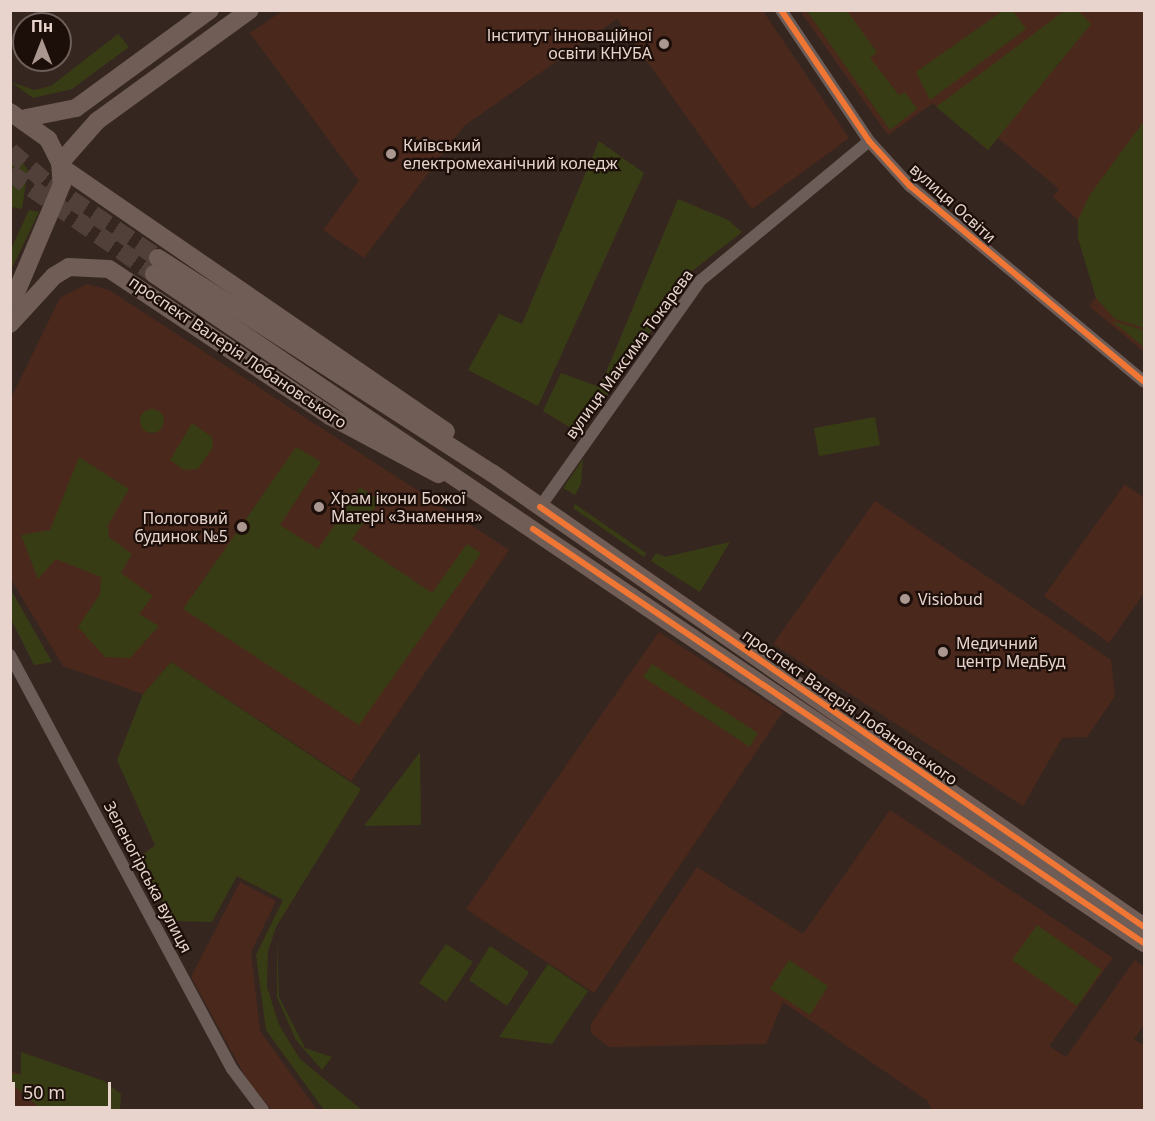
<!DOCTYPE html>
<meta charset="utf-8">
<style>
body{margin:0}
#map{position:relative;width:1155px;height:1121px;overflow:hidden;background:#362620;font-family:"Noto Sans",sans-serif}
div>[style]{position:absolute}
.built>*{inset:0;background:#4b281c}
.green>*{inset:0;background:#383c14}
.round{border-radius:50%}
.primary-tunnel>*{height:18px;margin-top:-9px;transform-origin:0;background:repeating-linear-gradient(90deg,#51403a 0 18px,transparent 0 27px)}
.minor>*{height:12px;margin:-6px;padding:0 6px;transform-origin:6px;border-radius:6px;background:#6c5d58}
.primary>*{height:18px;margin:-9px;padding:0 9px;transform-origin:9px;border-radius:9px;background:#6f5d56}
.cycleway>*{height:6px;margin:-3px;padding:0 3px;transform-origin:3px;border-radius:3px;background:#f07635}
.dots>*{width:16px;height:16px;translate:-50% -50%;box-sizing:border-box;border:3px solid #1c0f0a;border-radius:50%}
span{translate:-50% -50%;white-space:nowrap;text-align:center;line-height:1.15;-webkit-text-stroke:4.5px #1c0f0a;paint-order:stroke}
.poi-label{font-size:16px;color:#e8d4cd}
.right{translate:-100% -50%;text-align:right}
.left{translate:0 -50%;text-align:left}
.street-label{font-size:16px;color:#e8d4cd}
.frame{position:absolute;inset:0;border:12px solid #e8d4cd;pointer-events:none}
.north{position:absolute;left:12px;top:12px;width:60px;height:60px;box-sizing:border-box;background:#1c0f0a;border:2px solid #6e5e58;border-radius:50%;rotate:0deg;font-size:16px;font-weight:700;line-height:24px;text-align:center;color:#e8d4cd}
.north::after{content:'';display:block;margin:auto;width:21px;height:27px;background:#aa9790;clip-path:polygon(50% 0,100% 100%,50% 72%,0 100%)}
.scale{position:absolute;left:12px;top:1082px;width:99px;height:27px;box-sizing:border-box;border:3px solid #e8d4cd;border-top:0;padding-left:8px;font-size:18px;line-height:21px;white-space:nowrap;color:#e8d4cd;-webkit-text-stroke:4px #1c0f0a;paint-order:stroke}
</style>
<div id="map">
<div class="built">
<div style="clip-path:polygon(282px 11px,763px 11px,849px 138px,752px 209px,617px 19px,464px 126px,364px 258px,323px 230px,359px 181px,250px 33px)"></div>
<div style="clip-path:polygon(800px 11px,1144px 11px,1144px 352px,1089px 306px,1096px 298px,1078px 220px,1053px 197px,1059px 189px,998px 138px,988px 150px,933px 103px,888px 135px)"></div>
<div style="clip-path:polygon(87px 284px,109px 290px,509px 550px,351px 781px,171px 662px,143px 694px,63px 666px,11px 579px,11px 398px,60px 298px)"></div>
<div style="clip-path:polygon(1125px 484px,1144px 498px,1144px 593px,1109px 643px,1044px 596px)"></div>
<div style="clip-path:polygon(875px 501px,1111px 660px,1115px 696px,1087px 737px,1062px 738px,1023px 806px,773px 644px)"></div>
<div style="clip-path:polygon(659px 632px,783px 712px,594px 993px,466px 909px)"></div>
<div style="clip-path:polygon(890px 810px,1113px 958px,1049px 1046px,1066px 1057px,1135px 960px,1144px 967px,1144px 1025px,1134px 1039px,1144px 1046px,1144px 1110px,931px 1110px,928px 1101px,783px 1002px,766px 1044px,609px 1047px,591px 1033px,591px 1024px,697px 867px,803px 934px)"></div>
<div style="clip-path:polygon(240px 882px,276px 901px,251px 952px,260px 1031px,317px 1110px,272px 1110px,249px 1083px,191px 977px)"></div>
<div style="clip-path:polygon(11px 1071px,104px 1103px,105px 1110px,11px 1110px)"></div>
</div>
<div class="green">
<div style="clip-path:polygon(1004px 10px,1013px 11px,1026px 29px,930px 100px,916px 72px)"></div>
<div style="clip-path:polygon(807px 11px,847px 11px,877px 52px,870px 58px,899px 95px,905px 92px,917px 109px,890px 130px)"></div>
<div style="clip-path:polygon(1064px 11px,1078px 11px,1091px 24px,988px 150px,936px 107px)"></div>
<div style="clip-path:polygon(118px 34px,129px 47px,72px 89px,33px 98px,11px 82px,34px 90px,51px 86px)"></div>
<div style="clip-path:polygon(1144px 121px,1144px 328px,1115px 319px,1096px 298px,1078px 238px,1078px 220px,1089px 196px)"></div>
<div style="clip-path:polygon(599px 141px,644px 173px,538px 406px,468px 370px,499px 314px,522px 324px)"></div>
<div style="clip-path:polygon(10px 146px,28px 170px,22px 209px,12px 207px)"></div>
<div style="clip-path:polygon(678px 199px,728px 220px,742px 232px,692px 271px,581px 434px,543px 411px,561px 373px,600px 387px)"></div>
<div style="clip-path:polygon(29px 210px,39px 212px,11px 270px,11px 249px)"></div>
<div style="clip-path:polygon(1112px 321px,1144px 330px,1144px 347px)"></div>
<div class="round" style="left:140px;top:409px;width:24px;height:24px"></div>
<div style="clip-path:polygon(875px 417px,880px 445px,819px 456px,814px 428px)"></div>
<div style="clip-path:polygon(192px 423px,212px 437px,213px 447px,198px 469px,184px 470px,170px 460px)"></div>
<div style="clip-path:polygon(296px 447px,321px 462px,280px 525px,318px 549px,360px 487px,380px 501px,352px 539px,432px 593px,467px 544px,481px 553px,359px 725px,183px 609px)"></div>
<div style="clip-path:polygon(79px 457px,129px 489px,108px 525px,109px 537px,132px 554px,121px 573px,153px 596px,139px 614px,159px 626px,130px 658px,105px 657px,78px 627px,100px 594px,101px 577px,56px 559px,38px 579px,21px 535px,50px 530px)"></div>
<div style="clip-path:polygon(583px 459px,581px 484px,575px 495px,563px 488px)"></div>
<div style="clip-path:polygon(575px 504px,646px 553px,644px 557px,573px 508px)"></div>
<div style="clip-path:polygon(730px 542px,700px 592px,651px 561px,656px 553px,665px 557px)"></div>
<div style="clip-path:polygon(10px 590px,11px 590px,52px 662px,34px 665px,11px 619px)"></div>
<div style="clip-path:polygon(171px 662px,361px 789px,276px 927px,268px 951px,267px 987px,279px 1025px,300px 1059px,362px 1110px,324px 1110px,266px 1030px,256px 955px,283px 900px,237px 876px,212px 922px,173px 921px,139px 858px,155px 845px,117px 760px,143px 694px)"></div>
<div style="clip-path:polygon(652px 664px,758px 733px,750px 747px,643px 677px)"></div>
<div style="clip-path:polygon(420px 752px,421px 825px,364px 826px)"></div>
<div style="clip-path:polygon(1037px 925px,1102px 970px,1077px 1006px,1012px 960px)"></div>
<div style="clip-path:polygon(277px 938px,279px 997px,305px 1048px,332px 1057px,322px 1070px,296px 1040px,277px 997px)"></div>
<div style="clip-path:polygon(446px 944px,473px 962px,446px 1002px,419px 983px)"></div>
<div style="clip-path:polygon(490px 946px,529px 972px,507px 1006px,469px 980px)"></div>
<div style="clip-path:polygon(789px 960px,828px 986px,810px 1015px,770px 989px)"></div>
<div style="clip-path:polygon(548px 964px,588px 991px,552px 1044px,499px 1037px)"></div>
<div style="clip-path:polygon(21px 1052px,104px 1081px,121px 1094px,120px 1110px,42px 1110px,11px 1083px,11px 1073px,21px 1075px)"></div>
</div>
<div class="primary-tunnel">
<div style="left:10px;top:151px;width:50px;rotate:41deg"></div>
<div style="left:48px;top:184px;width:133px;rotate:33.9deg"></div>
<div style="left:10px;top:173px;width:176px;rotate:35deg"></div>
</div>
<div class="minor">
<div style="left:781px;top:10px;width:158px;rotate:56.1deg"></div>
<div style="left:869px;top:141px;width:61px;rotate:47.7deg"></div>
<div style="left:910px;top:186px;width:305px;rotate:39.9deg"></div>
<div style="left:540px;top:507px;width:277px;rotate:-54.7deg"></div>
<div style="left:700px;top:281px;width:219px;rotate:-39.6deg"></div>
<div style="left:10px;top:655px;width:470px;rotate:61.8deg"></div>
<div style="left:232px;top:1069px;width:51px;rotate:52.9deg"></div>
</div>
<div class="primary">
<div style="left:10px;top:112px;width:47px;rotate:35.4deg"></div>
<div style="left:48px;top:139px;width:27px;rotate:63deg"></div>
<div style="left:60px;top:163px;width:21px;rotate:85deg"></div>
<div style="left:62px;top:184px;width:134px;rotate:112.9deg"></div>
<div style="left:26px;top:118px;width:51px;rotate:-11.3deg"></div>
<div style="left:76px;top:108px;width:166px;rotate:-36.2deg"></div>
<div style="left:60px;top:163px;width:56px;rotate:-48.6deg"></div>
<div style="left:97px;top:121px;width:189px;rotate:-36deg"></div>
<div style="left:61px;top:167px;width:467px;rotate:34.5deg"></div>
<div style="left:158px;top:258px;width:397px;rotate:32.8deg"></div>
<div style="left:492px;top:473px;width:794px;rotate:34.85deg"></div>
<div style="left:154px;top:274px;width:1195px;rotate:34.05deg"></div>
<div style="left:10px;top:324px;width:65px;rotate:-47.5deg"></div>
<div style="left:54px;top:276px;width:17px;rotate:-31deg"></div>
<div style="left:69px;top:267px;width:40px;rotate:2.9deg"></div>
<div style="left:109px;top:269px;width:265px;rotate:33.6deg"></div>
<div style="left:330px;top:416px;width:123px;rotate:28.2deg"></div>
</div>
<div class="cycleway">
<div style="left:781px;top:10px;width:158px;rotate:56.1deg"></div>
<div style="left:869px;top:141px;width:61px;rotate:47.7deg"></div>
<div style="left:910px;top:186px;width:305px;rotate:39.9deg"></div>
<div style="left:540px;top:507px;width:736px;rotate:34.81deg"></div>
<div style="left:533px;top:529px;width:738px;rotate:34.12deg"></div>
</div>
<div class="dots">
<div style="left:664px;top:44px;background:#aa9790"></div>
<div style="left:391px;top:154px;background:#aa9790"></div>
<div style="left:319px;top:507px;background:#aa9790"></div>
<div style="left:242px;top:527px;background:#aa9790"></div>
<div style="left:905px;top:599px;background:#aa9790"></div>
<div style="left:943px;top:652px;background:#aa9790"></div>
</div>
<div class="poi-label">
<span class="right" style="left:652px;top:44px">Інститут інноваційної<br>освіти КНУБА</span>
<span class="left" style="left:403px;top:154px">Київський<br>електромеханічний коледж</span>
<span class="left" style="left:331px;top:507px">Храм ікони Божої<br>Матері «Знамення»</span>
<span class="right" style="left:228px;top:527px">Пологовий<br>будинок №5</span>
<span class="left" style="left:918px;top:599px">Visiobud</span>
<span class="left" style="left:956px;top:652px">Медичний<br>центр МедБуд</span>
</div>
<div class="street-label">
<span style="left:953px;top:203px;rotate:42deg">вулиця Освіти</span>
<span style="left:238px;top:352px;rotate:34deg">проспект Валерія Лобановського</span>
<span style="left:629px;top:354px;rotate:-54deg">вулиця Максима Токарева</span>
<span style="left:850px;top:707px;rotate:35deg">проспект Валерія Лобановського</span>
<span style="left:148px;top:877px;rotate:62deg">Зеленогірська вулиця</span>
</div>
<div class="frame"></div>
<div class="north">Пн</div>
<div class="scale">50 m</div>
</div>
